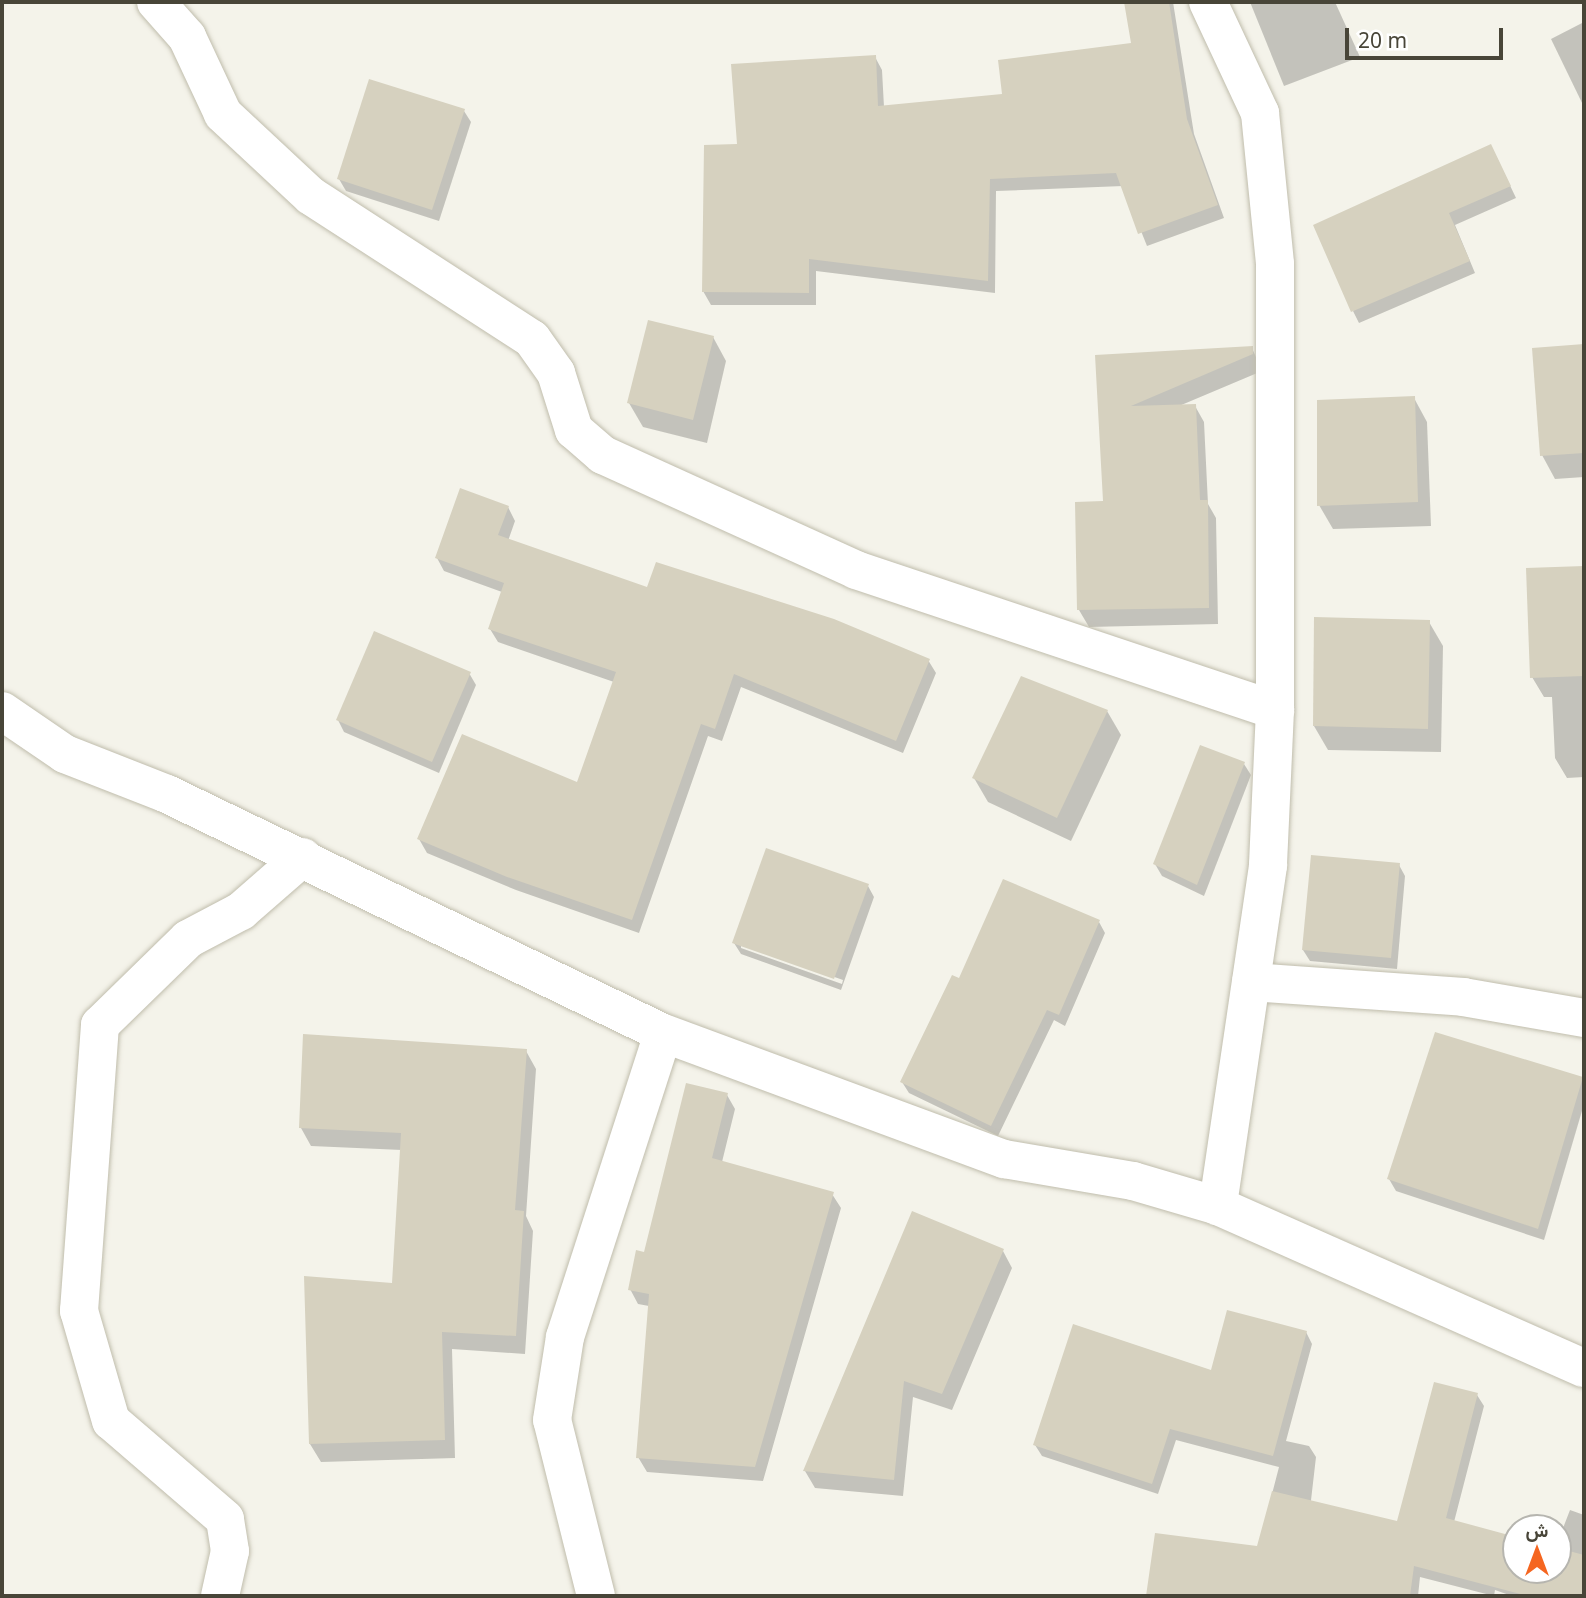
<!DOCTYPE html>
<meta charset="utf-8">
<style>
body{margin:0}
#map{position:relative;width:1586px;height:1598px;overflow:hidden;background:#f4f3ea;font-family:"Noto Sans",Vazirmatn,sans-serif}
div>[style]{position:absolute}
.shadow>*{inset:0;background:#0003}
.building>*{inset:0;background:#d6d1bf}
.roads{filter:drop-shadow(0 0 2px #c0bdac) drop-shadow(0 0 2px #c0bdac)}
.street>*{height:38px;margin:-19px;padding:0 19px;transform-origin:19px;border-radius:19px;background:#fff}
span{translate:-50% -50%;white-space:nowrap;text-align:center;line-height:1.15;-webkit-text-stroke:7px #fff;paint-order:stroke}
.frame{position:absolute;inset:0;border:4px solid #484538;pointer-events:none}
.north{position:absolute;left:1502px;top:1514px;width:70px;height:70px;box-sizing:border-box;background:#fff;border:2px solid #b6b5af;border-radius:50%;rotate:0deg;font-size:19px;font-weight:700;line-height:28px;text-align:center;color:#484538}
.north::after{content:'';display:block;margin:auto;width:24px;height:32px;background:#f56620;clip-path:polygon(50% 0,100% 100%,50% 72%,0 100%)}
.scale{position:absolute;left:1345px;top:28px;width:158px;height:32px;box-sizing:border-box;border:4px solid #484538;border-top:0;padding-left:9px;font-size:21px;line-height:24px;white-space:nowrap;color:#484538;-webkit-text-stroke:5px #fff;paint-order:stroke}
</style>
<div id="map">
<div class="shadow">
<div style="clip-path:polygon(1126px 2px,1173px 2px,1194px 134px,1224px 218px,1147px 246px,1123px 186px,996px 191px,995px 293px,816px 271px,816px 305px,711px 305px,703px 291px,739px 146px,875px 57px,882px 70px,884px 107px,1004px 96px,1133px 44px)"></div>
<div style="clip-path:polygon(1250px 2px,1335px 2px,1360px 57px,1284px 86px)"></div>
<div style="clip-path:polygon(1584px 22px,1584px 107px,1551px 39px)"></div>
<div style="clip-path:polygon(464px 111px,471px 122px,439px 221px,346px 191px,339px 179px)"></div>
<div style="clip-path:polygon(1497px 158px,1516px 198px,1455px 225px,1475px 273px,1359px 323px,1353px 311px)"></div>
<div style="clip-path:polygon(713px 337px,726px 361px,707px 443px,643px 427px,629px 403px)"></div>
<div style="clip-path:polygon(1584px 346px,1584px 477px,1555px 479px,1542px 455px,1534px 350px)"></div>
<div style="clip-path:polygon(1252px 348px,1262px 371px,1179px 406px,1195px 406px,1204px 422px,1208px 504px,1216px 518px,1218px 624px,1089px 627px,1079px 610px,1105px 503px,1096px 357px)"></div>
<div style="clip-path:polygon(1414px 398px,1427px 422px,1431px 526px,1333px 529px,1319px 505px)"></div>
<div style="clip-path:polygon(508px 507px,515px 521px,508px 541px,648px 589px,928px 660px,936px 673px,903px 753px,741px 687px,722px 741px,708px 736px,639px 933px,516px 890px,427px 853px,419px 839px,578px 785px,614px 682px,498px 642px,490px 629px,502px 592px,444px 571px,437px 558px)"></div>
<div style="clip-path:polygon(1584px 568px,1584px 777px,1567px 778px,1555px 758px,1552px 697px,1544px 697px,1532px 677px,1528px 570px)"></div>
<div style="clip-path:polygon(1429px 622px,1443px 646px,1441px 752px,1328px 750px,1314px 726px)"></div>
<div style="clip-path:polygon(469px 673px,476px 685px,439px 773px,344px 732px,338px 720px)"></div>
<div style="clip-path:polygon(1107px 711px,1121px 735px,1071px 841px,988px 802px,974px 778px)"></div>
<div style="clip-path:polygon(1244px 764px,1251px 775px,1204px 896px,1162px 876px,1155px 864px)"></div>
<div style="clip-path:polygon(1399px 865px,1405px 876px,1397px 969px,1310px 961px,1303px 950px)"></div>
<div style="clip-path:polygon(evenodd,868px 886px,874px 897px,841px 990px,741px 954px,734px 943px,868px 886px,741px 944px,843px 980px,842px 984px,741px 948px,741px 944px)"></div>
<div style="clip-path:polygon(1099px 922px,1105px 933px,1065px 1026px,1054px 1020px,998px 1136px,909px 1093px,902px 1082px,960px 981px)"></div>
<div style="clip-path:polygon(526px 1051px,536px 1069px,526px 1216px,533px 1231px,525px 1354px,452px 1349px,455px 1458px,321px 1462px,310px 1444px,394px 1285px,402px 1150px,311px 1146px,301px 1128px)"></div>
<div style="clip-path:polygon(1582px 1079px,1584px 1104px,1544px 1240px,1396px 1191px,1389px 1179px)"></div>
<div style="clip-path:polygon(727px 1095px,735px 1109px,722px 1162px,832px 1194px,841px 1208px,763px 1481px,647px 1472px,638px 1457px,649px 1306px,638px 1304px,630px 1289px)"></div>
<div style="clip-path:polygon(913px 1213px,1003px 1251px,1012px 1268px,952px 1410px,913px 1397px,903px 1496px,815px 1488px,805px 1471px)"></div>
<div style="clip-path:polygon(1306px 1332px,1312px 1344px,1286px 1441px,1309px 1446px,1316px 1457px,1300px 1596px,1148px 1596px,1156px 1535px,1258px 1548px,1279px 1467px,1176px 1440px,1158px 1494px,1042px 1456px,1035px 1445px)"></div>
<div style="clip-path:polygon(1477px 1395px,1484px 1406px,1454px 1522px,1516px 1538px,1516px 1570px,1558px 1570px,1558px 1541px,1570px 1510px,1584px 1515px,1584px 1596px,1512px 1596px,1495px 1590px,1494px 1596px,1420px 1577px,1418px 1596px,1365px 1596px,1366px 1516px,1399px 1524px)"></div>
</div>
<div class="building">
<div style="clip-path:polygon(1124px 2px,1169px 2px,1187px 119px,1218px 205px,1138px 234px,1116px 173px,990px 179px,988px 281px,809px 259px,809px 293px,702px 292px,704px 145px,737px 144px,731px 64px,876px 55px,878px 106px,1002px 94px,998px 60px,1131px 43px)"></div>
<div style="clip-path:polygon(369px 79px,465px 109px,432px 210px,337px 179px)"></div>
<div style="clip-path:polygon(1491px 144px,1511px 186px,1449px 213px,1470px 261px,1351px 312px,1313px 225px)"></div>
<div style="clip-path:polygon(648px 320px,714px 336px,693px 420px,627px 403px)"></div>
<div style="clip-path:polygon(1584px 344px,1584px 453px,1540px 456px,1532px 348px)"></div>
<div style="clip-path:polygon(1253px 346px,1253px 354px,1131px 406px,1196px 404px,1200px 500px,1208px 500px,1209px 608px,1077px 610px,1075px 502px,1103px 501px,1095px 355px)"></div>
<div style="clip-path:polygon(1415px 396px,1418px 502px,1317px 506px,1317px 400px)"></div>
<div style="clip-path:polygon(460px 488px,509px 506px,498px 535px,647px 587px,656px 562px,834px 619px,930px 659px,896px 741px,734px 674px,715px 729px,701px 724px,632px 920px,507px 877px,417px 839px,462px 734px,577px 782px,616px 672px,488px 629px,504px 583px,435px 558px)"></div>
<div style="clip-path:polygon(1584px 566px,1584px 676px,1530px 678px,1526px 568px)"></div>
<div style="clip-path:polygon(1314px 617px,1430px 620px,1428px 729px,1313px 726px)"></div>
<div style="clip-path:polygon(374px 631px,471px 672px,432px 762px,336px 720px)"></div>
<div style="clip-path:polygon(1021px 676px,1108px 710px,1057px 818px,972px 778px)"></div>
<div style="clip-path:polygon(1200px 745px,1245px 762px,1197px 885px,1153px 864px)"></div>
<div style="clip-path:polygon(766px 848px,869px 884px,834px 979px,732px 943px)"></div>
<div style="clip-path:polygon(1311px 855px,1400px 863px,1391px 958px,1302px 950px)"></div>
<div style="clip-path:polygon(1003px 879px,1100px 920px,1059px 1015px,1047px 1010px,991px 1126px,900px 1082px,952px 975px,959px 978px)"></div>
<div style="clip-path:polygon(1435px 1032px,1583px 1077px,1538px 1229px,1387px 1179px)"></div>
<div style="clip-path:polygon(303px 1034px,527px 1049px,515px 1210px,524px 1211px,516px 1336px,442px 1332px,445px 1440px,309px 1444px,304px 1276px,392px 1283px,401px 1133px,299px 1128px)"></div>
<div style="clip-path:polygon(686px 1083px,728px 1093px,712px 1158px,834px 1192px,755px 1467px,636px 1458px,649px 1294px,628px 1290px,636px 1250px,644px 1252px)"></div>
<div style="clip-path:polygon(912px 1211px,1004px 1249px,942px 1394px,904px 1381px,894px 1480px,803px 1471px)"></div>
<div style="clip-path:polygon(1227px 1310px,1307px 1331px,1273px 1456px,1170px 1429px,1152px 1484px,1033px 1445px,1073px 1324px,1211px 1370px)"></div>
<div style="clip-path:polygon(1434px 1382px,1478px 1393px,1446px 1518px,1516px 1537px,1516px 1570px,1558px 1570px,1558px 1548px,1584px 1555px,1584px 1596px,1528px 1596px,1414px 1566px,1410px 1596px,1146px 1596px,1155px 1533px,1257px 1546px,1272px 1491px,1397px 1521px)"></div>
</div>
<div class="roads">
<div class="street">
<div style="left:156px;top:2px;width:47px;rotate:48.5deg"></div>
<div style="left:187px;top:37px;width:85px;rotate:64.9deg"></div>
<div style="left:223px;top:114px;width:120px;rotate:43deg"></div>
<div style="left:311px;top:196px;width:263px;rotate:32.9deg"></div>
<div style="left:532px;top:339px;width:42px;rotate:54.8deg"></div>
<div style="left:556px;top:373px;width:60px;rotate:72.5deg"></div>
<div style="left:574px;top:430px;width:38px;rotate:41deg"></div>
<div style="left:603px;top:455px;width:278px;rotate:24.4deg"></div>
<div style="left:856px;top:570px;width:442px;rotate:18.5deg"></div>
<div style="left:1208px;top:2px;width:123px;rotate:64.9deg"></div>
<div style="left:1260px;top:113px;width:152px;rotate:84.3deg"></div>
<div style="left:1275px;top:264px;width:446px;rotate:90deg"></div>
<div style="left:1275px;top:710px;width:156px;rotate:92.6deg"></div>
<div style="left:1268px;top:866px;width:344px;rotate:98.4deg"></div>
<div style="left:2px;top:711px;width:76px;rotate:34.3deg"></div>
<div style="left:65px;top:754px;width:110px;rotate:21.4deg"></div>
<div style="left:167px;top:794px;width:551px;rotate:25.73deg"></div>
<div style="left:663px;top:1033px;width:364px;rotate:20.3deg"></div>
<div style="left:1004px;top:1159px;width:131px;rotate:9.7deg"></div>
<div style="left:1133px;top:1181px;width:89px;rotate:16.4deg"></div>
<div style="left:1218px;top:1206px;width:400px;rotate:23.9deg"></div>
<div style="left:1251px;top:982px;width:213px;rotate:4deg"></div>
<div style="left:1463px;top:997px;width:123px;rotate:9.8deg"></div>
<div style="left:220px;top:1596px;width:46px;rotate:-77.5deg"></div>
<div style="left:230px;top:1551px;width:32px;rotate:-99deg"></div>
<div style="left:225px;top:1519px;width:150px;rotate:-139.3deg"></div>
<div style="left:111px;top:1421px;width:115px;rotate:-106.2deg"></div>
<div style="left:79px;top:1311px;width:287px;rotate:-85.8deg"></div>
<div style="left:100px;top:1025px;width:123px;rotate:-44.3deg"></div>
<div style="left:188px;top:939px;width:60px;rotate:-27.8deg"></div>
<div style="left:241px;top:911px;width:82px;rotate:-41.1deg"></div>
<div style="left:596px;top:1596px;width:181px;rotate:-104deg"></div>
<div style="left:552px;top:1420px;width:84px;rotate:-81.1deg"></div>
<div style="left:565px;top:1337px;width:319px;rotate:-72.1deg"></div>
</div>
</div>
<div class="frame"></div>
<div class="north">ش</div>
<div class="scale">20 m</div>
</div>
